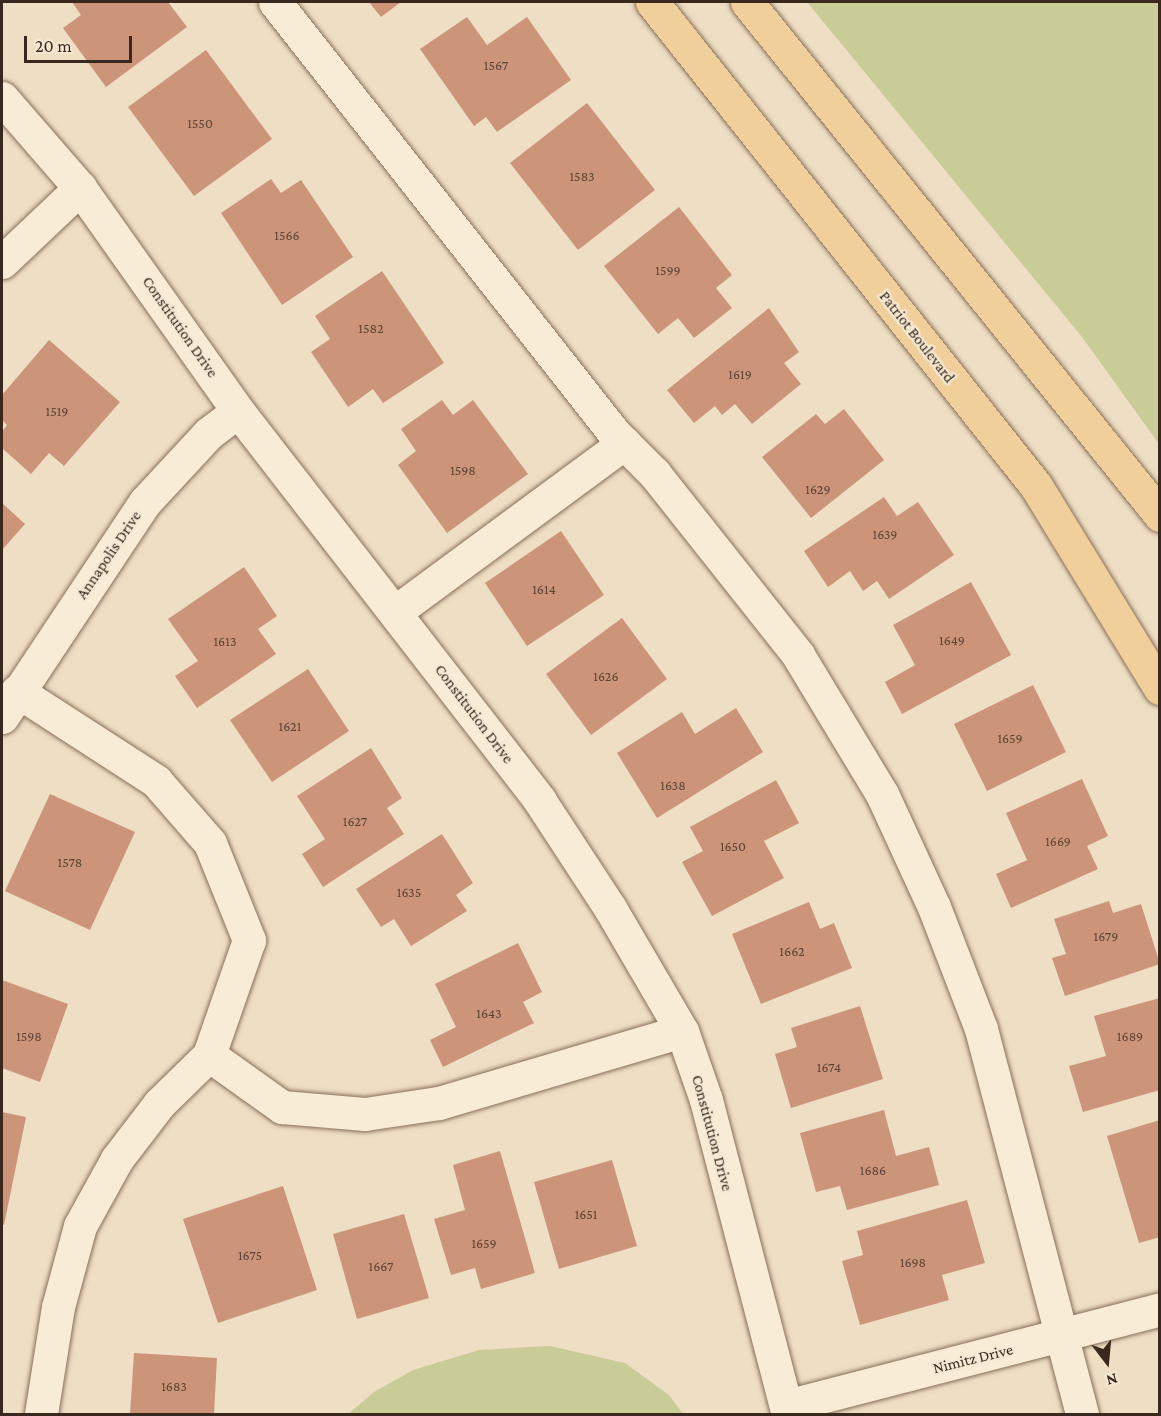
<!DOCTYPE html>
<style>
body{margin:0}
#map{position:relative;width:1161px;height:1416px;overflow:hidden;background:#eedec3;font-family:"Crimson Pro",serif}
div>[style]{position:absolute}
.green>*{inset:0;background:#cacc97}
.building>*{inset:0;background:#cc9579}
.roads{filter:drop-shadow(0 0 2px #886f5a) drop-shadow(0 0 2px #886f5a)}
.minor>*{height:33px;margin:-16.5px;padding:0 16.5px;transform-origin:16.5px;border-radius:16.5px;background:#f9ecd6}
.major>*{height:33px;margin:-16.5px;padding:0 16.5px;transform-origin:16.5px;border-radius:16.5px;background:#f1cf9b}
span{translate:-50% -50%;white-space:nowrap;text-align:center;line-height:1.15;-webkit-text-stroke:4.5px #f5e8d3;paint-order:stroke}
.number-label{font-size:14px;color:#5d4335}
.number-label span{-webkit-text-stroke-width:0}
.street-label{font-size:16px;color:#38281e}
.frame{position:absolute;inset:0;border:3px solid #38281e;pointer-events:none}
.north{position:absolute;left:1077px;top:1332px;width:60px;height:60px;-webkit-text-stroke:4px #f5e8d3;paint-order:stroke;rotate:164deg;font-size:16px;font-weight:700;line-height:24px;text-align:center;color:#38281e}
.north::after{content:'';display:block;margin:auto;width:21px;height:27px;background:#38281e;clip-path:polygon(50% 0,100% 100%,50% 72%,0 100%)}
.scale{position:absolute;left:24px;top:36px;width:108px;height:27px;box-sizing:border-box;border:3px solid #38281e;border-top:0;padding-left:8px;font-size:18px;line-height:21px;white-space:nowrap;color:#38281e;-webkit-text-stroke:4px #f5e8d3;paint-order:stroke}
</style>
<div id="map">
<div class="green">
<div style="clip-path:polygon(807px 2px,1159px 2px,1159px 444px,1082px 337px)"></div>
<div style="clip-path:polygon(550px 1346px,625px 1363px,669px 1395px,683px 1414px,348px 1414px,374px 1392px,413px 1370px,479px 1350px)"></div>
</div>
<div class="building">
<div style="clip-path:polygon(72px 2px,168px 2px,187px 27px,106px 87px,63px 28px,81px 15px)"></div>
<div style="clip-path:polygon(369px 2px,401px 2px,381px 17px)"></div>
<div style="clip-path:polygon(467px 17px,487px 45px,527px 17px,571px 80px,497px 132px,486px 117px,474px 126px,420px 49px)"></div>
<div style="clip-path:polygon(206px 50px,272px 139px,194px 196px,128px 107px)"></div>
<div style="clip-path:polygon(587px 103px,655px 190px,578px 250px,510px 163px)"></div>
<div style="clip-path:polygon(271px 179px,281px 193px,301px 180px,353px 257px,282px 305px,221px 213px)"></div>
<div style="clip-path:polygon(679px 207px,732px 275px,716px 288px,732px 308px,694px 338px,678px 318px,658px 334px,604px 266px)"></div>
<div style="clip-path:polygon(382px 271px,444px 363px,383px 403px,373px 389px,348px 407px,311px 352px,330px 339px,315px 316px)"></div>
<div style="clip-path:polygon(769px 308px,799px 352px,784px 363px,801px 384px,752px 424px,735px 404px,722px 415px,715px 406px,694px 423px,667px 390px)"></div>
<div style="clip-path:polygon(49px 340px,120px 402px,64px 466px,49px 453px,31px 474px,2px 448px,2px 432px,7px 425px,2px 420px,2px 395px)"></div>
<div style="clip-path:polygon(442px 400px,453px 415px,473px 400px,528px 474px,447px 533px,398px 465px,416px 451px,401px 429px)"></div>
<div style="clip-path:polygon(844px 409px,884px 460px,811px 518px,762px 457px,816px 414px,825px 424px)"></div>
<div style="clip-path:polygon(884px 497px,897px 516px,918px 502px,954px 555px,889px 599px,877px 581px,863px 591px,850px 571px,828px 587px,804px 551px)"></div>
<div style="clip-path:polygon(2px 503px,25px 524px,2px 550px)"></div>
<div style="clip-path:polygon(561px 531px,604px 595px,527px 646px,485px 583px)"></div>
<div style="clip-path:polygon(244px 567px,277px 616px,258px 629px,276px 654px,197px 708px,175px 676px,198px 661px,168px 619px)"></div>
<div style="clip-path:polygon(971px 582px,1011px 655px,902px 714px,885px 682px,915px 665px,893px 625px)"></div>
<div style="clip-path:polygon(622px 618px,667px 679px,591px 735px,546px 674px)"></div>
<div style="clip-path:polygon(308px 669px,349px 731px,272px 782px,230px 720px)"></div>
<div style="clip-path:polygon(1033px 685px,1066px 752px,987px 791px,954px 724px)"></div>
<div style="clip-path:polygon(736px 708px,763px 752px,657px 818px,617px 753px,682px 712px,695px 734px)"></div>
<div style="clip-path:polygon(371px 748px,402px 798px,387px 808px,404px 834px,323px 887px,302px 854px,325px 839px,297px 796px)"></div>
<div style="clip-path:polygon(1082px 779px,1108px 836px,1087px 846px,1098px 869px,1011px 908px,996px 874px,1027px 860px,1006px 813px)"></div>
<div style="clip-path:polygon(776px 780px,799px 823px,764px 841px,784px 878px,712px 916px,682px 862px,703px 851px,690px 827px)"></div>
<div style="clip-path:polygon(50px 794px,135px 832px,90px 930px,5px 891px)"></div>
<div style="clip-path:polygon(442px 834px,473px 883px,456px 895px,467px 911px,411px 946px,394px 919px,381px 927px,356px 889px)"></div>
<div style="clip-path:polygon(1109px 901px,1113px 913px,1141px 904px,1160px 964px,1065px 996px,1052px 958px,1066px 954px,1054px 919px)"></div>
<div style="clip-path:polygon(809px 902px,820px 929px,834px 923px,852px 968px,761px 1004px,732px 934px)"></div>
<div style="clip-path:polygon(518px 943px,542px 992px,523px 1002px,534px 1023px,443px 1067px,430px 1040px,456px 1027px,435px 984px)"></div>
<div style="clip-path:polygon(2px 980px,68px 1004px,40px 1082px,2px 1068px)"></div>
<div style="clip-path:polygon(1160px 998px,1160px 1090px,1083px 1112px,1069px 1066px,1106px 1056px,1094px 1016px)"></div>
<div style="clip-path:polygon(860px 1006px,883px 1079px,791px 1108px,775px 1054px,797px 1047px,791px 1028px)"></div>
<div style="clip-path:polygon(884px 1110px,896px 1156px,929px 1147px,939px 1185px,847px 1210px,840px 1186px,816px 1192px,800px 1133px)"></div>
<div style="clip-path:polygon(2px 1112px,26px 1117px,4px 1225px,2px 1225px)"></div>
<div style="clip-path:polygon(1160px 1120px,1160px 1237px,1139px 1243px,1107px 1136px)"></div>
<div style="clip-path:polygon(500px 1151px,535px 1273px,481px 1289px,475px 1268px,451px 1275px,434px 1219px,465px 1210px,453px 1165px)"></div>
<div style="clip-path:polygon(612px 1160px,637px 1246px,559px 1269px,534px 1182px)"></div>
<div style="clip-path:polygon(283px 1186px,317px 1290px,218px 1323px,183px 1219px)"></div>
<div style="clip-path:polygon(967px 1200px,985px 1263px,942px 1275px,949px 1300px,860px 1325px,842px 1261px,863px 1255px,857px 1231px)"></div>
<div style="clip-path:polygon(404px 1214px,429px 1298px,357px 1319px,333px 1234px)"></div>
<div style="clip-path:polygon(134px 1353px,217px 1358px,214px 1414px,130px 1414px)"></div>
</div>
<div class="roads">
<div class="minor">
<div style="left:275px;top:2px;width:548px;rotate:51.81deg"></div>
<div style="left:614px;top:433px;width:57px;rotate:45deg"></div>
<div style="left:654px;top:473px;width:232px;rotate:51.6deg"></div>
<div style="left:798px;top:655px;width:162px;rotate:58.9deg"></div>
<div style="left:882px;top:794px;width:124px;rotate:65.3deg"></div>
<div style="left:934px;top:907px;width:131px;rotate:68.9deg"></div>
<div style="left:981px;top:1029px;width:398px;rotate:75.3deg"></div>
<div style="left:2px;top:98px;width:119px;rotate:49.1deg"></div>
<div style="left:80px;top:188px;width:273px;rotate:54.7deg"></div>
<div style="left:238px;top:411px;width:493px;rotate:52.2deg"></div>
<div style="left:540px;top:801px;width:128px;rotate:56.8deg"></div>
<div style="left:610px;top:908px;width:143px;rotate:59.7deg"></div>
<div style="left:682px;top:1031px;width:73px;rotate:70.8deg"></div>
<div style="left:706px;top:1100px;width:325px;rotate:75.4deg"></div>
<div style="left:2px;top:262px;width:108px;rotate:-43.5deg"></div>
<div style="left:395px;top:612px;width:285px;rotate:-36.4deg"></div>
<div style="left:17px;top:691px;width:166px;rotate:32.9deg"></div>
<div style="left:156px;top:781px;width:82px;rotate:48.9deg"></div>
<div style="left:210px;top:843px;width:105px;rotate:68.1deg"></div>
<div style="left:249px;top:940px;width:122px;rotate:109.2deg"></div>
<div style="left:209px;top:1055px;width:90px;rotate:35.5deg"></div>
<div style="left:282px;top:1107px;width:83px;rotate:4.8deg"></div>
<div style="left:365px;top:1114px;width:75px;rotate:-8.5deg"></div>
<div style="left:439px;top:1103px;width:253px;rotate:-16.5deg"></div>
<div style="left:2px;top:717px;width:258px;rotate:-56.4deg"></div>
<div style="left:145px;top:502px;width:94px;rotate:-47.2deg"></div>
<div style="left:209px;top:433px;width:36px;rotate:-37deg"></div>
<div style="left:786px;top:1406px;width:386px;rotate:-14.5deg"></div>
<div style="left:41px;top:1414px;width:108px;rotate:-81deg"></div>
<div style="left:58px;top:1307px;width:84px;rotate:-74.8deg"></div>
<div style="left:80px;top:1226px;width:77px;rotate:-61.1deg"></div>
<div style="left:117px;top:1159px;width:69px;rotate:-52.6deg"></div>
<div style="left:159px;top:1104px;width:70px;rotate:-44.4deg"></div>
</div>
<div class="major">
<div style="left:652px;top:2px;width:618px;rotate:51.57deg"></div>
<div style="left:1036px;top:486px;width:237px;rotate:58.5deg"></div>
<div style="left:747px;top:2px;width:659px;rotate:51.16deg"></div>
</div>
</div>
<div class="number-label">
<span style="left:496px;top:65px">1567</span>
<span style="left:200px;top:123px">1550</span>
<span style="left:582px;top:176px">1583</span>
<span style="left:287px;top:235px">1566</span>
<span style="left:668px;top:270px">1599</span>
<span style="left:371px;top:328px">1582</span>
<span style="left:740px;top:374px">1619</span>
<span style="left:57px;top:411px">1519</span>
<span style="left:463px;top:470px">1598</span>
<span style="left:818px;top:489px">1629</span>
<span style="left:885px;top:534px">1639</span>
<span style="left:544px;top:589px">1614</span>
<span style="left:952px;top:640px">1649</span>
<span style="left:225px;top:641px">1613</span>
<span style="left:606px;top:676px">1626</span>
<span style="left:290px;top:726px">1621</span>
<span style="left:1010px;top:738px">1659</span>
<span style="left:673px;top:785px">1638</span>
<span style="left:355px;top:821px">1627</span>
<span style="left:1058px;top:841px">1669</span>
<span style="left:733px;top:846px">1650</span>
<span style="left:70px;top:862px">1578</span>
<span style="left:409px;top:892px">1635</span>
<span style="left:1106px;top:936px">1679</span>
<span style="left:792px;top:951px">1662</span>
<span style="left:489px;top:1013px">1643</span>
<span style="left:29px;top:1036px">1598</span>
<span style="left:1130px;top:1036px">1689</span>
<span style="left:829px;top:1067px">1674</span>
<span style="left:873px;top:1170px">1686</span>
<span style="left:586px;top:1214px">1651</span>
<span style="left:484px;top:1243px">1659</span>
<span style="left:250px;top:1255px">1675</span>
<span style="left:913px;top:1262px">1698</span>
<span style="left:381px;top:1266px">1667</span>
<span style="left:174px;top:1386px">1683</span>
</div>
<div class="street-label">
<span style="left:180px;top:327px;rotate:55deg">Constitution Drive</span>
<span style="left:917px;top:337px;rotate:52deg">Patriot Boulevard</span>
<span style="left:109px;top:555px;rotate:-56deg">Annapolis Drive</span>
<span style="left:474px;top:714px;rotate:53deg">Constitution Drive</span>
<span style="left:712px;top:1133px;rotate:75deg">Constitution Drive</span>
<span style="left:973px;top:1359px;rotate:-14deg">Nimitz Drive</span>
</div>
<div class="frame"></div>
<div class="north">N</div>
<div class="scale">20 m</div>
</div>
